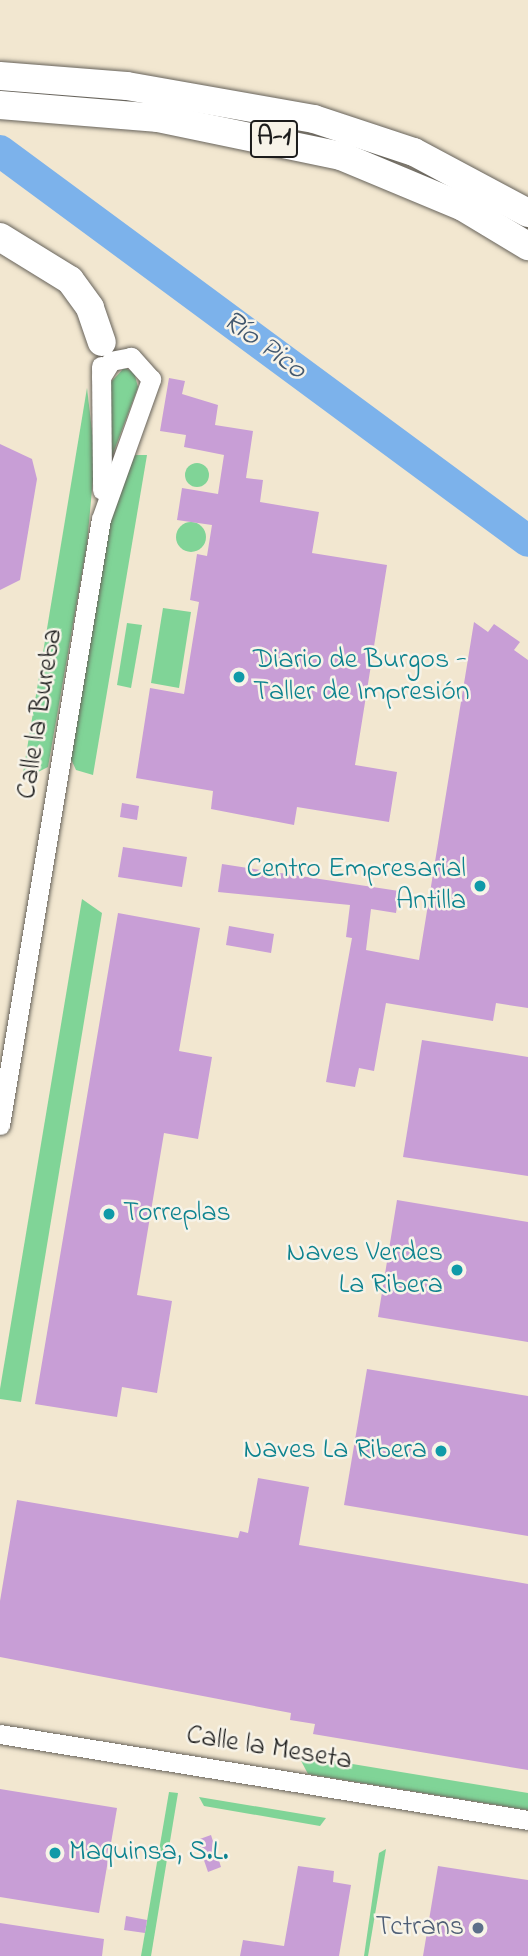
<!DOCTYPE html>
<meta charset="utf-8">
<style>
body{margin:0}
#map{position:relative;width:528px;height:1956px;overflow:hidden;background:#f2e7d0;font-family:"Indie Flower",sans-serif}
div>[style]{position:absolute}
.green>*{inset:0;background:#80d497}
.round{border-radius:50%}
.river>*{height:32px;margin:-16px;padding:0 16px;transform-origin:16px;border-radius:16px;background:#7cb2eb}
.building>*{inset:0;background:#c89ed6}
.roads{filter:drop-shadow(0 0 2px #67635b) drop-shadow(0 0 2px #67635b)}
.minor>*{height:19px;margin:-9.5px;padding:0 9.5px;transform-origin:9.5px;border-radius:9.5px;background:#fff}
.highway>*{height:28px;margin:-14px;padding:0 14px;transform-origin:14px;border-radius:14px;background:#fff}
.dots>*{width:19px;height:19px;translate:-50% -50%;box-sizing:border-box;border:4px solid #f7f3e8;border-radius:50%}
span{translate:-50% -50%;white-space:nowrap;text-align:center;line-height:1.15;-webkit-text-stroke:5px #f7f3e8;paint-order:stroke}
.shield-label span{padding:2px 5px;background:#f7f3e8;border:2px solid;border-radius:5px;-webkit-text-stroke-width:0}
.shield-label{font-size:26px;color:#1c1c1c;font-weight:700}
.culture-label{font-size:28px;color:#0d838f}
.left{translate:0 -50%;text-align:left}
.right{translate:-100% -50%;text-align:right}
.street-label{font-size:28px;color:#1c1c1c}
.service-label{font-size:28px;color:#4e5e75}
.water-label{font-size:30px;color:#42586f;font-style:italic}
</style>
<div id="map">
<div class="green">
<div style="clip-path:polygon(124px 368px,134px 372px,138px 387px,111px 459px,111px 382px)"></div>
<div style="clip-path:polygon(87px 388px,95px 457px,87px 544px,48px 767px,32px 775px,23px 773px)"></div>
<div style="clip-path:polygon(135px 455px,147px 455px,93px 775px,76px 770px,71px 759px,109px 520px)"></div>
<div class="round" style="left:185px;top:463px;width:24px;height:24px"></div>
<div class="round" style="left:176px;top:522px;width:30px;height:30px"></div>
<div style="clip-path:polygon(163px 608px,191px 612px,179px 688px,151px 683px)"></div>
<div style="clip-path:polygon(127px 623px,142px 625px,131px 688px,117px 685px)"></div>
<div style="clip-path:polygon(82px 899px,102px 913px,21px 1402px,0 1399px,0 1389px)"></div>
<div style="clip-path:polygon(298px 1755px,528px 1793px,528px 1810px,308px 1774px)"></div>
<div style="clip-path:polygon(169px 1792px,178px 1793px,151px 1956px,141px 1956px)"></div>
<div style="clip-path:polygon(199px 1797px,326px 1818px,320px 1826px,204px 1806px)"></div>
<div style="clip-path:polygon(386px 1849px,368px 1956px,364px 1956px,379px 1853px)"></div>
</div>
<div class="river">
<div style="left:0;top:151px;width:656px;rotate:36.45deg"></div>
</div>
<div class="building">
<div style="clip-path:polygon(169px 378px,185px 381px,182px 394px,218px 405px,215px 425px,253px 431px,246px 478px,263px 480px,260px 502px,319px 512px,312px 553px,387px 565px,355px 765px,397px 772px,389px 822px,297px 807px,294px 825px,211px 809px,213px 791px,136px 778px,150px 688px,184px 694px,199px 602px,190px 600px,197px 554px,207px 556px,212px 525px,177px 520px,182px 488px,218px 494px,224px 455px,184px 447px,186px 435px,160px 431px)"></div>
<div style="clip-path:polygon(0 444px,32px 459px,37px 479px,20px 580px,0 590px)"></div>
<div style="clip-path:polygon(474px 622px,488px 632px,494px 624px,520px 642px,514px 650px,528px 660px,528px 1008px,496px 1003px,493px 1021px,386px 1003px,374px 1071px,359px 1068px,355px 1087px,326px 1082px,352px 938px,346px 937px,350px 905px,218px 892px,222px 864px,399px 891px,396px 913px,371px 909px,366px 950px,419px 960px)"></div>
<div style="clip-path:polygon(122px 803px,139px 806px,137px 820px,120px 817px)"></div>
<div style="clip-path:polygon(123px 847px,187px 857px,182px 887px,118px 877px)"></div>
<div style="clip-path:polygon(118px 913px,200px 928px,179px 1051px,212px 1057px,198px 1139px,164px 1133px,137px 1295px,172px 1301px,157px 1393px,122px 1387px,117px 1417px,35px 1404px)"></div>
<div style="clip-path:polygon(229px 926px,274px 934px,271px 953px,226px 945px)"></div>
<div style="clip-path:polygon(422px 1040px,528px 1057px,528px 1176px,403px 1157px)"></div>
<div style="clip-path:polygon(397px 1200px,528px 1222px,528px 1342px,378px 1317px)"></div>
<div style="clip-path:polygon(367px 1369px,528px 1396px,528px 1536px,344px 1505px)"></div>
<div style="clip-path:polygon(258px 1478px,309px 1487px,299px 1545px,528px 1584px,528px 1770px,313px 1734px,315px 1724px,290px 1720px,291px 1713px,0 1657px,0 1601px,17px 1500px,238px 1538px,240px 1531px,248px 1533px)"></div>
<div style="clip-path:polygon(0 1789px,117px 1808px,99px 1913px,0 1897px)"></div>
<div style="clip-path:polygon(211px 1835px,221px 1867px,208px 1872px,197px 1840px)"></div>
<div style="clip-path:polygon(298px 1866px,334px 1871px,333px 1882px,351px 1885px,339px 1956px,240px 1956px,243px 1940px,284px 1946px)"></div>
<div style="clip-path:polygon(438px 1866px,528px 1880px,528px 1956px,423px 1956px)"></div>
<div style="clip-path:polygon(126px 1916px,147px 1920px,145px 1933px,124px 1930px)"></div>
<div style="clip-path:polygon(0 1923px,104px 1939px,102px 1956px,0 1956px)"></div>
</div>
<div class="roads">
<div class="minor">
<div style="left:101px;top:366px;width:124px;rotate:89.5deg"></div>
<div style="left:0;top:1125px;width:614px;rotate:-80.54deg"></div>
<div style="left:101px;top:519px;width:149px;rotate:-70.3deg"></div>
<div style="left:151px;top:379px;width:30px;rotate:-132deg"></div>
<div style="left:131px;top:357px;width:20px;rotate:169deg"></div>
<div style="left:111px;top:361px;width:19px;rotate:122deg"></div>
<div style="left:0;top:1734px;width:535px;rotate:9.25deg"></div>
</div>
<div class="highway">
<div style="left:0;top:76px;width:127px;rotate:4.5deg"></div>
<div style="left:127px;top:86px;width:190px;rotate:10deg"></div>
<div style="left:314px;top:119px;width:105px;rotate:18.3deg"></div>
<div style="left:414px;top:152px;width:129px;rotate:28.2deg"></div>
<div style="left:0;top:105px;width:159px;rotate:4.7deg"></div>
<div style="left:158px;top:118px;width:187px;rotate:11.7deg"></div>
<div style="left:341px;top:156px;width:132px;rotate:22.7deg"></div>
<div style="left:463px;top:207px;width:76px;rotate:31deg"></div>
<div style="left:0;top:237px;width:82px;rotate:31.6deg"></div>
<div style="left:70px;top:280px;width:34px;rotate:54deg"></div>
<div style="left:90px;top:308px;width:36px;rotate:71deg"></div>
</div>
</div>
<div class="dots">
<div style="left:239px;top:677px;background:#0f9aa8"></div>
<div style="left:480px;top:886px;background:#0f9aa8"></div>
<div style="left:109px;top:1214px;background:#0f9aa8"></div>
<div style="left:457px;top:1270px;background:#0f9aa8"></div>
<div style="left:441px;top:1451px;background:#0f9aa8"></div>
<div style="left:55px;top:1853px;background:#0f9aa8"></div>
<div style="left:478px;top:1928px;background:#5c6f8a"></div>
</div>
<div class="shield-label">
<span style="left:274px;top:139px">A-1</span>
</div>
<div class="culture-label">
<span class="left" style="left:253px;top:677px">Diario de Burgos -<br>Taller de Impresión</span>
<span class="right" style="left:466px;top:886px">Centro Empresarial<br>Antilla</span>
<span class="left" style="left:123px;top:1214px">Torreplas</span>
<span class="right" style="left:443px;top:1270px">Naves Verdes<br>La Ribera</span>
<span class="right" style="left:427px;top:1451px">Naves La Ribera</span>
<span class="left" style="left:69px;top:1853px">Maquinsa, S.L.</span>
</div>
<div class="street-label">
<span style="left:41px;top:714px;rotate:-81deg">Calle la Bureba</span>
<span style="left:269px;top:1749px;rotate:9deg">Calle la Meseta</span>
</div>
<div class="service-label">
<span class="right" style="left:464px;top:1928px">Tctrans</span>
</div>
<div class="water-label">
<span style="left:264px;top:346px;rotate:36deg">Río Pico</span>
</div>
</div>
